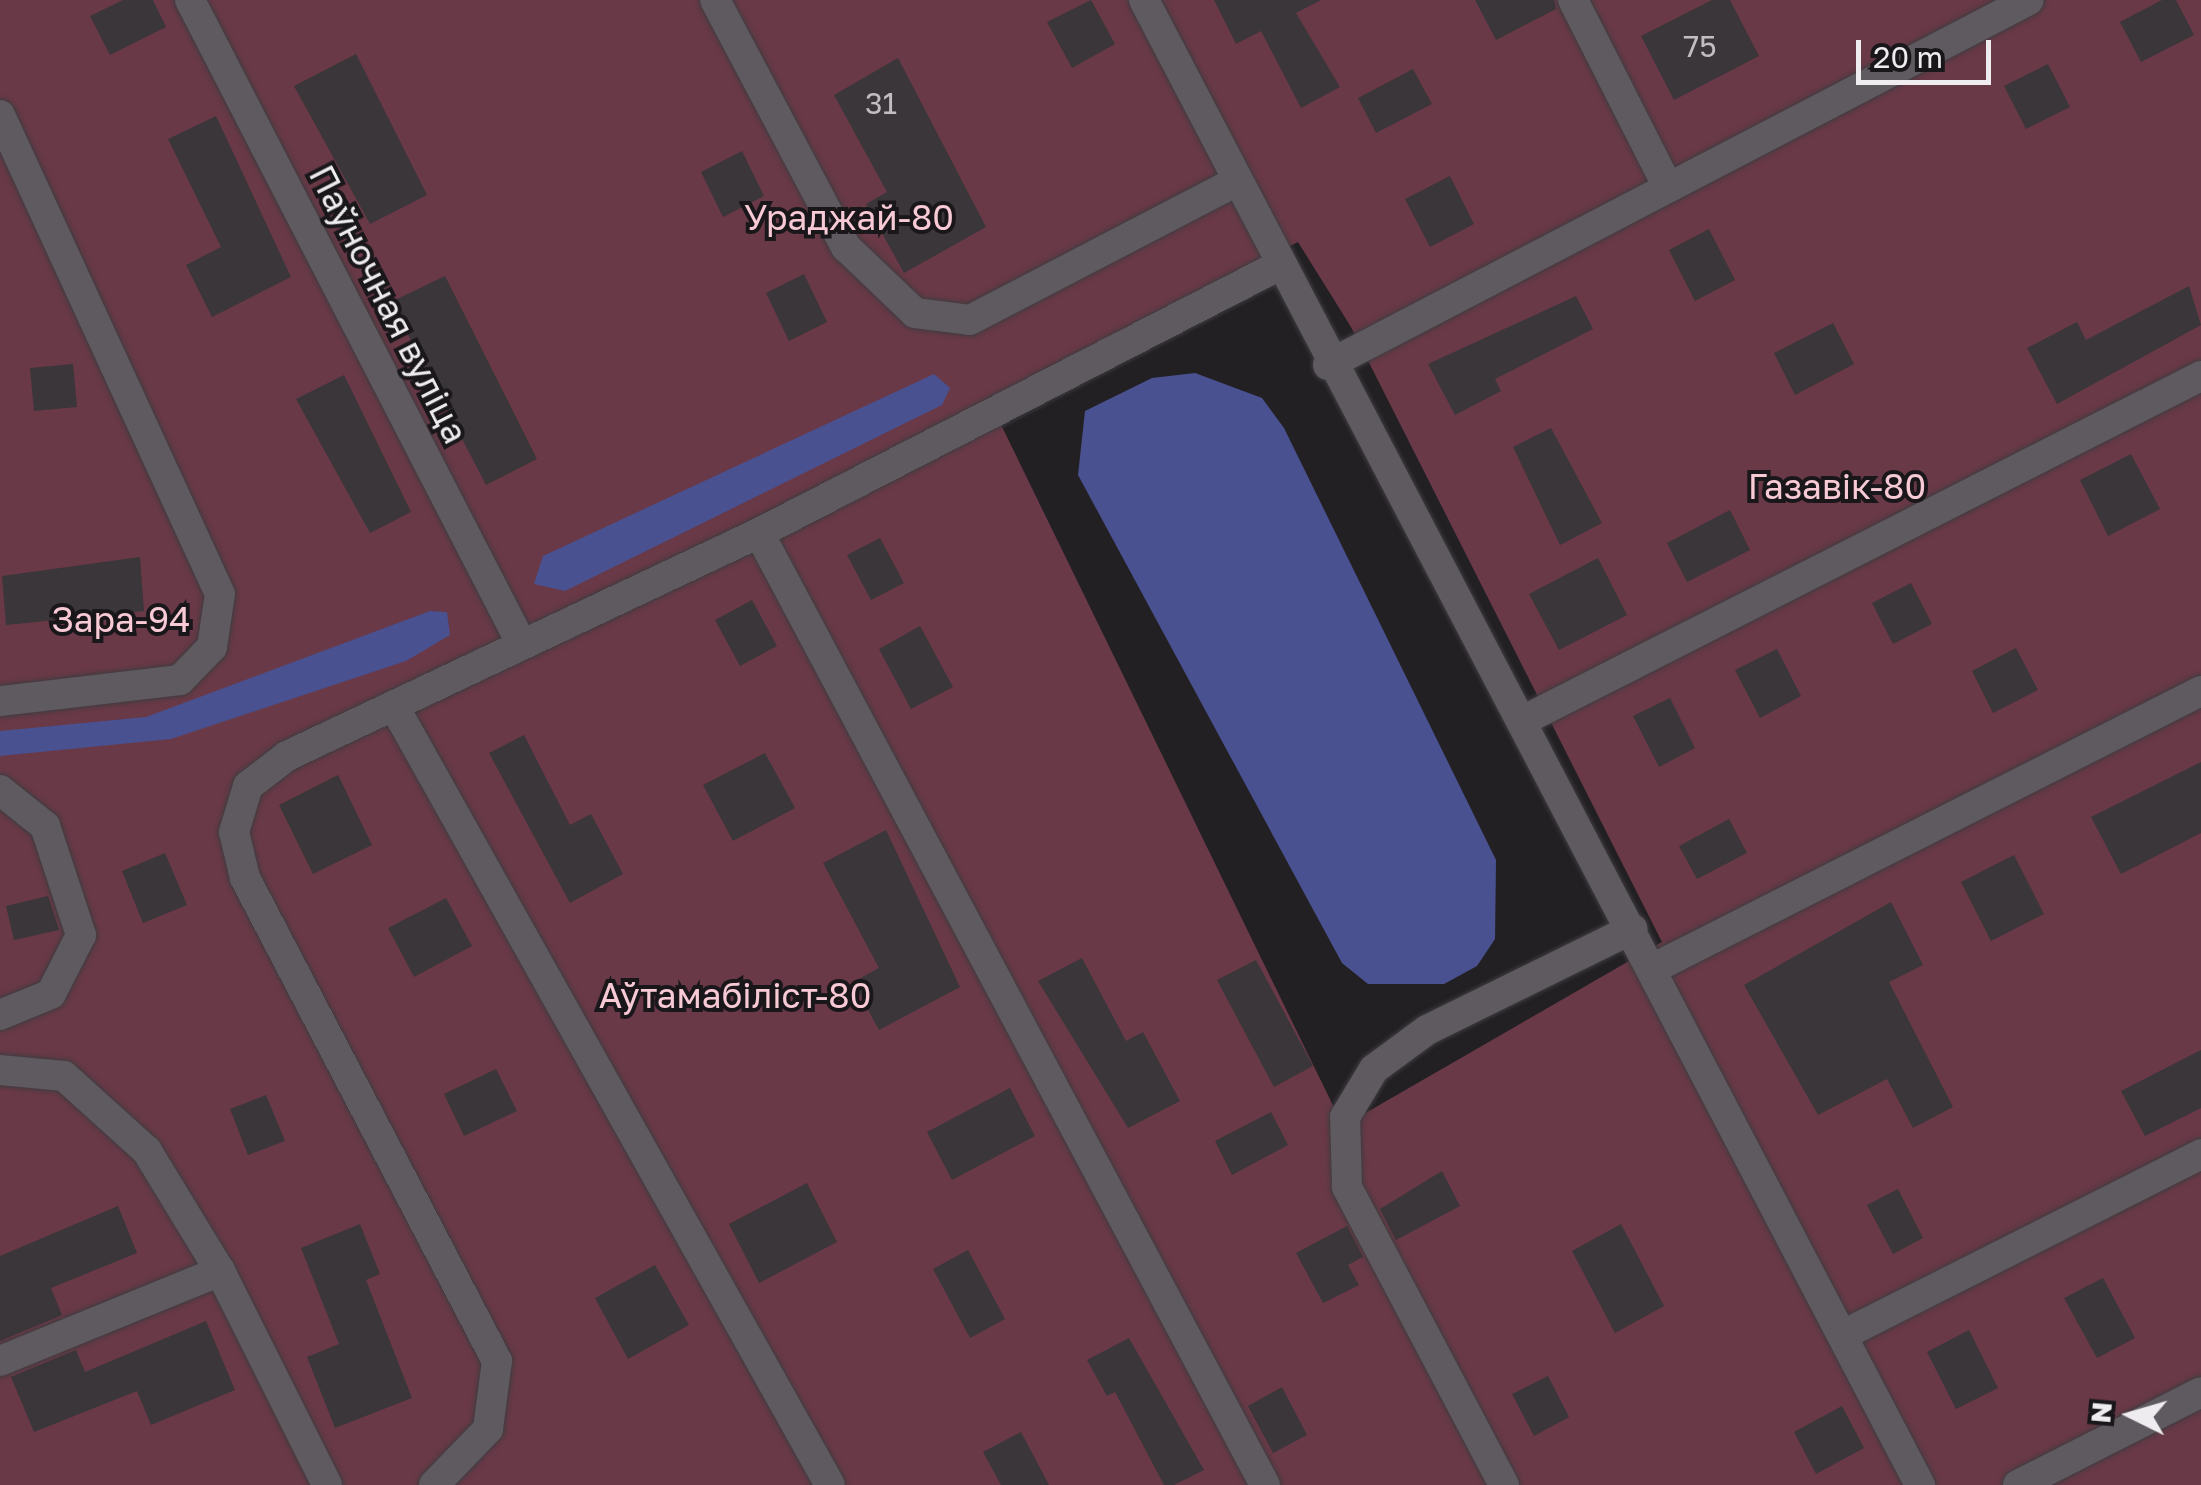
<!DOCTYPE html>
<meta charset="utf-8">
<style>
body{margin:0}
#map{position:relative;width:2201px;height:1485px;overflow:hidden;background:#232024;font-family:"Golos Text",sans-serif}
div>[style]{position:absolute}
.green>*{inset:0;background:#693947}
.water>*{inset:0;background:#495190}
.building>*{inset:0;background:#3b3639}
.roads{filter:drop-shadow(0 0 2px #3e3c3f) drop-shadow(0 0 2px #3e3c3f)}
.minor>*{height:30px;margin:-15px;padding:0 15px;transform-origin:15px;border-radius:15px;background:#5e5a5f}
span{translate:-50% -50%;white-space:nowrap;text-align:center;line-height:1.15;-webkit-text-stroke:8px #1a171b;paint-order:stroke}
.number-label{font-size:30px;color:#c1bec2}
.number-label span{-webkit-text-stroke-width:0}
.park-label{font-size:35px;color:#f8cad5}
.street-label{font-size:35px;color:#eeecef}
.north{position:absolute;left:2081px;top:1365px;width:100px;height:100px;-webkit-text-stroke:8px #1a171b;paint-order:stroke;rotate:275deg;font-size:28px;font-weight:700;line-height:40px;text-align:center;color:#eeecef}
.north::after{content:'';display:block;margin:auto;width:35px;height:45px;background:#eeecef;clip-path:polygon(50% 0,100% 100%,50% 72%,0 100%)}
.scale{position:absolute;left:1856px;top:40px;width:135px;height:45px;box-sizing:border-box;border:5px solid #eeecef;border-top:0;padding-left:12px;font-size:30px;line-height:35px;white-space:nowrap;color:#eeecef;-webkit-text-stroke:8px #1a171b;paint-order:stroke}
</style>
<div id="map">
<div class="green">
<div style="clip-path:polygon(evenodd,0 0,2201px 0,2201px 1485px,0 1485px,0 0,1298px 242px,1351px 327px,1662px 942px,1343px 1126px,988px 398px,1298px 242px)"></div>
</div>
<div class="water">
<div style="clip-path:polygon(1195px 373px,1262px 398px,1284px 428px,1496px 860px,1495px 939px,1477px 966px,1444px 984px,1368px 984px,1342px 963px,1078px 475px,1085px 411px,1152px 378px)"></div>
<div style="clip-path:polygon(934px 374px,950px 388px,942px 405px,565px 591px,534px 584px,543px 556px)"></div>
<div style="clip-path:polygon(430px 611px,447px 612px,450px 635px,406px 661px,171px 739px,0 756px,0 731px,146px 717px)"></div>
</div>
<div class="building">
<div style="clip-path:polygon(123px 0,153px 0,166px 27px,110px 55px,90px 16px)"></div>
<div style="clip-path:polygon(1091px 0,1115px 44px,1072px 68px,1047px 22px)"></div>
<div style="clip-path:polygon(1214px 0,1321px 0,1296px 13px,1340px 87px,1301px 108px,1261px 31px,1236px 44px)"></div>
<div style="clip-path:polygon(1475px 0,1554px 0,1556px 9px,1496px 40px)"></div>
<div style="clip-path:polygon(1712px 0,1730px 0,1759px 56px,1674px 100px,1641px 36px)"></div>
<div style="clip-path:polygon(2162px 0,2176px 0,2194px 35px,2141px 62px,2120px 22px)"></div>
<div style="clip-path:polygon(356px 54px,427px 195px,370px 224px,294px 86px)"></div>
<div style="clip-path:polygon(898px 58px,986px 227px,904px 273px,866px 204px,887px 192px,834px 95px)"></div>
<div style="clip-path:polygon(2048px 64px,2070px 107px,2026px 129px,2004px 86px)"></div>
<div style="clip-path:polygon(1413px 69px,1432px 104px,1376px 133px,1358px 98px)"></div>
<div style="clip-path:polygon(216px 116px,291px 277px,212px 317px,186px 265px,221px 247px,168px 139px)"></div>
<div style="clip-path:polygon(742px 151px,764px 196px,723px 217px,701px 172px)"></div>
<div style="clip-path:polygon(1450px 176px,1474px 224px,1430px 247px,1405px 199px)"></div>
<div style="clip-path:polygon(1709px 229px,1735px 280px,1695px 301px,1669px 250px)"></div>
<div style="clip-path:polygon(804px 274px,827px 322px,789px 341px,766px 293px)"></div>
<div style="clip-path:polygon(445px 276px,537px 459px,486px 485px,391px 302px)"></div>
<div style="clip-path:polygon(2189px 286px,2201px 325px,2057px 404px,2027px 348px,2077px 322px,2086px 340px)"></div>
<div style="clip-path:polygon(1576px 296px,1593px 329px,1495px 379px,1501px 391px,1455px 415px,1428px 364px)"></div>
<div style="clip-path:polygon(1833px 323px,1854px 364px,1795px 395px,1774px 353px)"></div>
<div style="clip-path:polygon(73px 364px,77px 407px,34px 411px,30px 368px)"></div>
<div style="clip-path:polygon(344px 375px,411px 512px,370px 533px,296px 399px)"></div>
<div style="clip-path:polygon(1551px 428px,1602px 523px,1560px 545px,1513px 447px)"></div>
<div style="clip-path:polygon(2131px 454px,2160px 509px,2108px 536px,2080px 480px)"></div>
<div style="clip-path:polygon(1730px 510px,1750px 550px,1687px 582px,1667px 543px)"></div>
<div style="clip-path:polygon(880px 538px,904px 583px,871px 600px,847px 555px)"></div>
<div style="clip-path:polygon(140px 557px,144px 611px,6px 625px,2px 576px)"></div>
<div style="clip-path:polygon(1598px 558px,1627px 615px,1559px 650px,1529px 594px)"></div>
<div style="clip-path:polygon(1911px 583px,1932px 624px,1893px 644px,1872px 603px)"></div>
<div style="clip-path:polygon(752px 600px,777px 646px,740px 666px,715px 620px)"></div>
<div style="clip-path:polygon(920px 626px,953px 687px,911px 709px,879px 649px)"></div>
<div style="clip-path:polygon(2016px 648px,2038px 690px,1993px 713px,1972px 671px)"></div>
<div style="clip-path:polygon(1777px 649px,1801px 696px,1760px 718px,1735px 670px)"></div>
<div style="clip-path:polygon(1670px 698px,1695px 748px,1659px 767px,1633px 716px)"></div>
<div style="clip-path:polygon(524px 735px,570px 825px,591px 814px,623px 874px,570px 903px,489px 753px)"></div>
<div style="clip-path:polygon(765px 753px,795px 808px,733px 841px,703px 785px)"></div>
<div style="clip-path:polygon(2201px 762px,2201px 833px,2121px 874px,2091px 817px)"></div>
<div style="clip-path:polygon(338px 775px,372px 845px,313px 874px,279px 805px)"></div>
<div style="clip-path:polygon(1729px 819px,1747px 853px,1697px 879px,1679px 846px)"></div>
<div style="clip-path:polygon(886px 830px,960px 987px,879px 1030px,853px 982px,879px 968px,823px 863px)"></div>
<div style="clip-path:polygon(165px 853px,187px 905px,143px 923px,122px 871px)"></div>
<div style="clip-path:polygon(2014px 855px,2044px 914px,1991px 941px,1961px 882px)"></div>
<div style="clip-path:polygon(48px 896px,59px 930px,14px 940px,6px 906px)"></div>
<div style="clip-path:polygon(446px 898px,472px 946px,414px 977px,388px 928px)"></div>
<div style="clip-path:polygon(1891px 902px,1923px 965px,1889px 982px,1953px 1107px,1913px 1128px,1887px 1079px,1818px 1115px,1744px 985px)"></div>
<div style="clip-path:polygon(1082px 958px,1126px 1041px,1143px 1032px,1180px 1101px,1128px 1128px,1038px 981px)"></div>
<div style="clip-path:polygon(1256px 960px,1313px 1066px,1274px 1087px,1217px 980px)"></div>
<div style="clip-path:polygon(2201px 1050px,2201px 1108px,2145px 1136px,2121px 1091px)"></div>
<div style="clip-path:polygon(496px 1069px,517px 1111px,464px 1136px,444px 1094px)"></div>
<div style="clip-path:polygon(1010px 1088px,1035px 1136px,952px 1180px,927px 1132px)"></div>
<div style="clip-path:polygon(266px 1095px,285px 1141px,248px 1155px,230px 1109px)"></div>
<div style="clip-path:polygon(1271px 1112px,1288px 1145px,1232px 1175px,1215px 1141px)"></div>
<div style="clip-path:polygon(1442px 1171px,1460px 1206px,1396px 1240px,1380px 1209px)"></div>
<div style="clip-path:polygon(807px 1183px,837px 1242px,759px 1283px,729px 1224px)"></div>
<div style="clip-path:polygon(1898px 1189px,1923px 1238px,1893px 1254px,1867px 1205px)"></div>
<div style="clip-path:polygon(118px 1206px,137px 1253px,51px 1288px,62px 1315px,0 1341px,0 1256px)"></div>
<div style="clip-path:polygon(360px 1224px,380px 1274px,366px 1280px,412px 1398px,335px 1428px,307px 1357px,339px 1344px,301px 1248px)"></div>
<div style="clip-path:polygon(1621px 1224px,1664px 1306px,1615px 1333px,1572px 1251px)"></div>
<div style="clip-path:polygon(1347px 1226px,1363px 1257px,1348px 1265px,1359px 1285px,1323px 1303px,1296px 1253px)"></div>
<div style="clip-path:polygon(968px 1250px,1005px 1319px,970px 1338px,933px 1269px)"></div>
<div style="clip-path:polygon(655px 1265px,689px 1325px,628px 1359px,595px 1298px)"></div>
<div style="clip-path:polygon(2103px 1278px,2135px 1338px,2097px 1358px,2064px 1298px)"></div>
<div style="clip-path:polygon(206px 1321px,235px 1390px,151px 1425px,137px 1391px,34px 1432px,11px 1377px,76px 1350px,85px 1372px)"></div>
<div style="clip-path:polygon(1969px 1330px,1998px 1388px,1956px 1409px,1927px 1352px)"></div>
<div style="clip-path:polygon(1129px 1338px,1204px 1470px,1174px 1485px,1164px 1485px,1115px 1392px,1107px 1396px,1087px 1360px)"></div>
<div style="clip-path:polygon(1548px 1376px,1569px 1417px,1534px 1436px,1512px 1394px)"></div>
<div style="clip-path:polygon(1282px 1387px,1307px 1435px,1273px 1453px,1248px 1406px)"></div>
<div style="clip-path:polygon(1842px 1406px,1864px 1448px,1816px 1474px,1794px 1432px)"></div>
<div style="clip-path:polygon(1021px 1432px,1049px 1485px,1001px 1485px,983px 1452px)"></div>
</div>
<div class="roads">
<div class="minor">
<div style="left:190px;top:0;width:723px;rotate:62.76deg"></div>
<div style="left:715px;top:0;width:280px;rotate:62.1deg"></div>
<div style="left:846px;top:247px;width:95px;rotate:43.7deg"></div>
<div style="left:915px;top:313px;width:55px;rotate:7.3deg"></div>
<div style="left:970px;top:320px;width:299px;rotate:-27.5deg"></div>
<div style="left:1144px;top:0;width:1676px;rotate:62.41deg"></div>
<div style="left:1573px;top:0;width:210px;rotate:63.1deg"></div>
<div style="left:0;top:115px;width:527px;rotate:65.33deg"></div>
<div style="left:220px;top:594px;width:54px;rotate:98.6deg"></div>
<div style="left:212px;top:647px;width:46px;rotate:134.1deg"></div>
<div style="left:180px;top:680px;width:181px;rotate:173.3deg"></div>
<div style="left:1328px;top:365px;width:790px;rotate:-27.51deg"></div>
<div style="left:759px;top:533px;width:1078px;rotate:62.01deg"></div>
<div style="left:395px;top:708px;width:890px;rotate:60.76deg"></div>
<div style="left:1524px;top:720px;width:759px;rotate:-26.94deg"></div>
<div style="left:0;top:790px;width:58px;rotate:38.7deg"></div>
<div style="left:45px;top:826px;width:115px;rotate:71.7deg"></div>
<div style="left:81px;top:935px;width:66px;rotate:117deg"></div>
<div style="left:51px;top:994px;width:55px;rotate:157.6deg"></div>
<div style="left:1652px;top:969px;width:615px;rotate:-26.86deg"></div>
<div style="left:0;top:1070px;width:64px;rotate:5.4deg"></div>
<div style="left:64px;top:1076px;width:112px;rotate:42.1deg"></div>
<div style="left:147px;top:1151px;width:140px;rotate:58.7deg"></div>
<div style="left:220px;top:1271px;width:239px;rotate:63.4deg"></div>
<div style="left:1845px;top:1334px;width:399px;rotate:-26.8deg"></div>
<div style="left:0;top:1361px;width:238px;rotate:-22.2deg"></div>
<div style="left:434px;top:1485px;width:78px;rotate:-46deg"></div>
<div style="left:488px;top:1429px;width:69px;rotate:-82.5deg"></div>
<div style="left:497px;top:1361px;width:545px;rotate:-117.55deg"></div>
<div style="left:245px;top:878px;width:47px;rotate:-103.4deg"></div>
<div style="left:234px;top:832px;width:48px;rotate:-73.1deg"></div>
<div style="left:248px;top:786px;width:49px;rotate:-37.6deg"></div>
<div style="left:287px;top:756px;width:522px;rotate:-25.29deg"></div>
<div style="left:759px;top:533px;width:584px;rotate:-27.22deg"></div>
<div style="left:1504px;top:1485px;width:337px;rotate:-117.8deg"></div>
<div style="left:1347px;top:1187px;width:70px;rotate:-91.6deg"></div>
<div style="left:1345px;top:1117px;width:56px;rotate:-58.9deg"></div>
<div style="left:1374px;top:1069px;width:66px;rotate:-36.3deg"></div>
<div style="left:1427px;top:1030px;width:229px;rotate:-26.2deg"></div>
<div style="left:2018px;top:1485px;width:205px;rotate:-26.9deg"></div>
</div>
</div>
<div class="number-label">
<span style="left:1700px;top:46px">75</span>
<span style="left:881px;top:103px">31</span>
</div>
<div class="park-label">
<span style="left:849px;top:217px">Ураджай-80</span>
<span style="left:1837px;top:486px">Газавік-80</span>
<span style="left:121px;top:619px">Зара-94</span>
<span style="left:735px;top:995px">Аўтамабіліст-80</span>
</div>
<div class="street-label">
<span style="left:389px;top:304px;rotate:63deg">Паўночная вуліца</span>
</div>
<div class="north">N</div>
<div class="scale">20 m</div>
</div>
